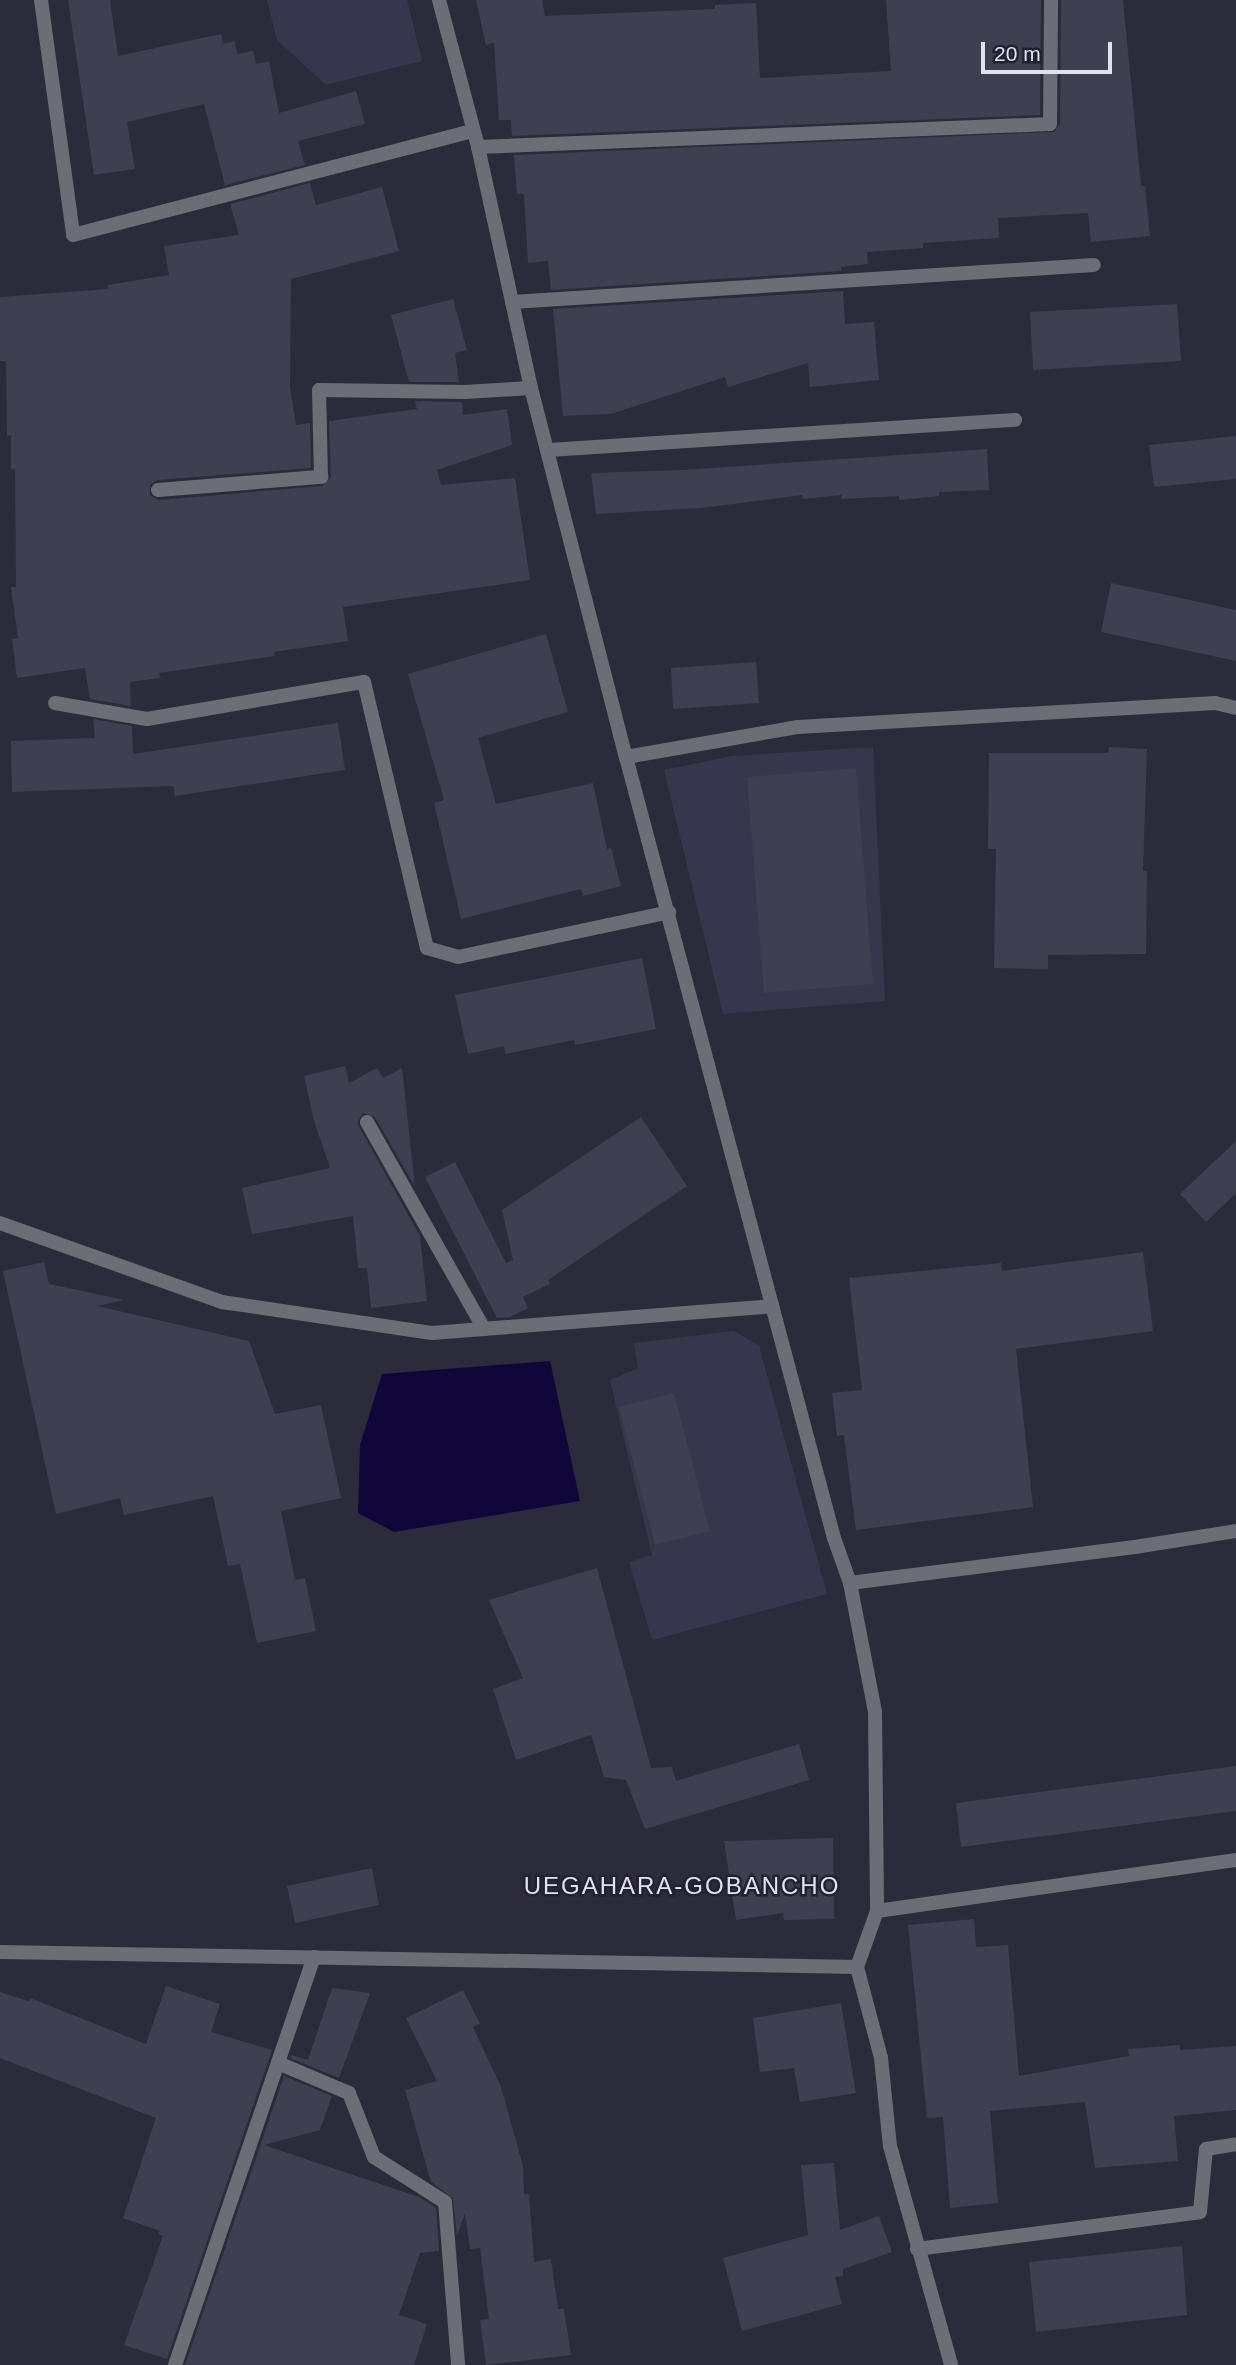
<!DOCTYPE html>
<style>
body{margin:0}
#map{position:relative;width:1236px;height:2365px;overflow:hidden;background:#2b2b3c;font-family:Helvetica,sans-serif}
div>[style]{position:absolute}
.built>*{inset:0;background:#36374d}
.water>*{inset:0;background:#10063a}
.building>*{inset:0;background:#3e3f50}
.service>*{height:14px;margin:-7px;padding:0 7px;transform-origin:7px;border-radius:7px;background:#6d6d76}
.minor>*{height:14px;margin:-7px;padding:0 7px;transform-origin:7px;border-radius:7px;background:#6d6d76}
span{translate:-50% -50%;white-space:nowrap;text-align:center;line-height:1.15;-webkit-text-stroke:5px #212231;paint-order:stroke}
.neighbourhood-label{font-size:24px;color:#e1e2ed;letter-spacing:2px}
.scale{position:absolute;left:981px;top:42px;width:131px;height:32px;box-sizing:border-box;border:4px solid #e1e2ed;border-top:0;padding-left:9px;font-size:21px;line-height:24px;white-space:nowrap;color:#e1e2ed;-webkit-text-stroke:5px #212231;paint-order:stroke}
</style>
<div id="map">
<div class="built">
<div style="clip-path:polygon(267px 0,407px 0,422px 61px,326px 85px,277px 40px)"></div>
<div style="clip-path:polygon(873px 747px,885px 1001px,723px 1014px,664px 770px,732px 756px)"></div>
<div style="clip-path:polygon(734px 1331px,759px 1346px,827px 1594px,652px 1640px,629px 1562px,652px 1555px,610px 1380px,638px 1368px,634px 1343px)"></div>
</div>
<div class="water">
<div style="clip-path:polygon(550px 1361px,580px 1501px,394px 1532px,358px 1513px,360px 1445px,382px 1374px)"></div>
</div>
<div class="building">
<div style="clip-path:polygon(68px 0,110px 0,118px 56px,221px 34px,223px 44px,235px 41px,237px 54px,253px 51px,256px 64px,269px 61px,279px 113px,356px 91px,365px 124px,298px 141px,305px 165px,225px 185px,204px 104px,127px 122px,135px 169px,94px 175px)"></div>
<div style="clip-path:polygon(476px 0,542px 0,545px 16px,715px 9px,715px 5px,756px 3px,760px 78px,891px 71px,886px 0,1041px 0,1040px 115px,512px 136px,511px 120px,499px 120px,494px 43px,486px 45px)"></div>
<div style="clip-path:polygon(1061px 0,1123px 0,1141px 186px,1145px 186px,1150px 236px,1091px 242px,1088px 213px,998px 218px,999px 238px,923px 243px,923px 248px,867px 252px,868px 264px,841px 267px,841px 271px,551px 290px,548px 261px,528px 263px,524px 194px,517px 194px,514px 155px,1054px 132px,1060px 124px)"></div>
<div style="clip-path:polygon(310px 183px,316px 205px,382px 187px,399px 251px,291px 279px,290px 387px,296px 425px,310px 423px,311px 468px,157px 480px,150px 485px,150px 495px,159px 500px,322px 486px,331px 477px,329px 421px,417px 409px,415px 401px,462px 402px,463px 415px,507px 409px,512px 445px,437px 470px,441px 485px,515px 478px,530px 580px,343px 607px,348px 641px,274px 652px,275px 656px,159px 673px,160px 678px,130px 682px,131px 706px,90px 699px,85px 668px,17px 678px,12px 639px,18px 638px,11px 587px,16px 587px,15px 469px,11px 469px,11px 435px,7px 436px,6px 361px,0 361px,0 297px,108px 289px,108px 285px,169px 275px,164px 246px,239px 235px,230px 204px)"></div>
<div style="clip-path:polygon(843px 291px,845px 324px,874px 322px,879px 380px,810px 387px,808px 363px,728px 387px,725px 377px,611px 414px,563px 416px,553px 309px)"></div>
<div style="clip-path:polygon(453px 299px,467px 350px,455px 353px,459px 382px,409px 382px,391px 315px)"></div>
<div style="clip-path:polygon(1177px 304px,1181px 361px,1033px 370px,1030px 312px)"></div>
<div style="clip-path:polygon(1236px 436px,1236px 479px,1154px 487px,1149px 445px)"></div>
<div style="clip-path:polygon(987px 449px,989px 490px,939px 492px,939px 496px,899px 500px,899px 496px,842px 499px,841px 495px,803px 499px,802px 495px,701px 508px,596px 514px,591px 473px,683px 470px)"></div>
<div style="clip-path:polygon(1111px 583px,1236px 610px,1236px 661px,1101px 632px)"></div>
<div style="clip-path:polygon(546px 634px,568px 712px,478px 738px,496px 804px,593px 783px,607px 849px,611px 848px,621px 886px,583px 896px,581px 889px,461px 919px,434px 803px,444px 800px,408px 674px)"></div>
<div style="clip-path:polygon(756px 662px,759px 703px,673px 709px,671px 668px)"></div>
<div style="clip-path:polygon(93px 719px,132px 726px,133px 754px,338px 723px,345px 770px,175px 796px,173px 786px,12px 792px,11px 741px,95px 738px)"></div>
<div style="clip-path:polygon(1109px 747px,1147px 749px,1143px 871px,1147px 871px,1146px 954px,1048px 955px,1048px 969px,994px 968px,996px 849px,988px 849px,989px 753px,1108px 753px)"></div>
<div style="clip-path:polygon(856px 768px,873px 984px,764px 993px,747px 777px)"></div>
<div style="clip-path:polygon(642px 958px,656px 1029px,575px 1045px,574px 1040px,505px 1054px,504px 1046px,468px 1054px,455px 995px)"></div>
<div style="clip-path:polygon(345px 1066px,349px 1083px,377px 1068px,383px 1078px,402px 1068px,415px 1187px,375px 1117px,363px 1113px,357px 1123px,420px 1236px,427px 1301px,371px 1308px,367px 1268px,358px 1268px,353px 1216px,252px 1234px,242px 1188px,330px 1168px,314px 1121px,304px 1076px)"></div>
<div style="clip-path:polygon(641px 1117px,687px 1186px,548px 1280px,550px 1284px,523px 1297px,528px 1308px,510px 1317px,497px 1318px,425px 1177px,455px 1162px,506px 1263px,513px 1260px,502px 1210px)"></div>
<div style="clip-path:polygon(1236px 1141px,1236px 1193px,1206px 1222px,1180px 1194px)"></div>
<div style="clip-path:polygon(1143px 1252px,1153px 1331px,1016px 1349px,1033px 1507px,856px 1530px,844px 1435px,837px 1436px,832px 1393px,862px 1390px,849px 1278px,1001px 1263px,1002px 1271px)"></div>
<div style="clip-path:polygon(44px 1262px,49px 1284px,125px 1300px,97px 1306px,249px 1341px,275px 1414px,321px 1405px,341px 1498px,281px 1511px,295px 1580px,305px 1578px,316px 1631px,257px 1643px,240px 1564px,228px 1566px,213px 1496px,124px 1515px,120px 1498px,56px 1514px,3px 1271px)"></div>
<div style="clip-path:polygon(674px 1393px,710px 1531px,655px 1545px,619px 1407px)"></div>
<div style="clip-path:polygon(597px 1568px,651px 1768px,672px 1767px,676px 1781px,799px 1744px,809px 1780px,645px 1829px,626px 1780px,604px 1777px,591px 1735px,516px 1760px,493px 1689px,523px 1678px,489px 1600px)"></div>
<div style="clip-path:polygon(1236px 1766px,1236px 1811px,961px 1847px,956px 1803px)"></div>
<div style="clip-path:polygon(833px 1838px,834px 1919px,784px 1920px,783px 1913px,736px 1920px,724px 1841px)"></div>
<div style="clip-path:polygon(372px 1868px,379px 1905px,295px 1923px,287px 1886px)"></div>
<div style="clip-path:polygon(974px 1919px,976px 1947px,1008px 1945px,1019px 2076px,1129px 2056px,1128px 2049px,1180px 2045px,1180px 2050px,1236px 2046px,1236px 2110px,1174px 2116px,1178px 2161px,1095px 2168px,1085px 2102px,990px 2111px,998px 2203px,950px 2208px,943px 2117px,927px 2118px,908px 1925px)"></div>
<div style="clip-path:polygon(166px 1986px,220px 2004px,211px 2032px,272px 2050px,167px 2359px,124px 2345px,163px 2236px,158px 2234px,160px 2231px,123px 2218px,156px 2118px,0 2058px,0 1992px,28px 2001px,30px 1998px,146px 2044px)"></div>
<div style="clip-path:polygon(332px 1988px,370px 1993px,339px 2078px,290px 2058px,291px 2055px,308px 2060px)"></div>
<div style="clip-path:polygon(463px 1990px,480px 2024px,473px 2027px,501px 2087px,523px 2166px,524px 2194px,529px 2194px,534px 2262px,551px 2259px,558px 2309px,564px 2309px,571px 2355px,486px 2365px,480px 2320px,489px 2319px,480px 2248px,470px 2249px,465px 2213px,457px 2236px,453px 2198px,431px 2182px,405px 2090px,437px 2081px,406px 2018px)"></div>
<div style="clip-path:polygon(841px 2003px,856px 2093px,800px 2102px,794px 2068px,760px 2072px,753px 2018px)"></div>
<div style="clip-path:polygon(284px 2076px,332px 2096px,320px 2130px,264px 2145px,419px 2197px,436px 2208px,439px 2251px,420px 2253px,399px 2315px,427px 2324px,414px 2365px,185px 2365px)"></div>
<div style="clip-path:polygon(834px 2163px,840px 2230px,879px 2216px,892px 2252px,843px 2269px,843px 2276px,835px 2277px,842px 2304px,742px 2331px,723px 2258px,808px 2235px,801px 2165px)"></div>
<div style="clip-path:polygon(1182px 2246px,1187px 2315px,1036px 2332px,1029px 2262px)"></div>
</div>
<div class="service">
<div style="left:512px;top:302px;width:583px;rotate:-3.64deg"></div>
<div style="left:549px;top:450px;width:467px;rotate:-3.7deg"></div>
</div>
<div class="minor">
<div style="left:41px;top:0;width:237px;rotate:82.2deg"></div>
<div style="left:73px;top:235px;width:412px;rotate:-14.6deg"></div>
<div style="left:439px;top:0;width:152px;rotate:75.1deg"></div>
<div style="left:478px;top:147px;width:247px;rotate:77.6deg"></div>
<div style="left:531px;top:388px;width:381px;rotate:75.6deg"></div>
<div style="left:626px;top:757px;width:808px;rotate:75.09deg"></div>
<div style="left:834px;top:1538px;width:48px;rotate:70.4deg"></div>
<div style="left:850px;top:1583px;width:131px;rotate:79deg"></div>
<div style="left:875px;top:1712px;width:199px;rotate:89.4deg"></div>
<div style="left:877px;top:1911px;width:59px;rotate:109.7deg"></div>
<div style="left:857px;top:1967px;width:94px;rotate:75.2deg"></div>
<div style="left:881px;top:2058px;width:88px;rotate:84.2deg"></div>
<div style="left:890px;top:2146px;width:227px;rotate:74.4deg"></div>
<div style="left:478px;top:147px;width:572px;rotate:-2.3deg"></div>
<div style="left:1050px;top:124px;width:124px;rotate:-89.5deg"></div>
<div style="left:158px;top:490px;width:164px;rotate:-4.6deg"></div>
<div style="left:321px;top:477px;width:87px;rotate:-91.3deg"></div>
<div style="left:319px;top:390px;width:146px;rotate:0.8deg"></div>
<div style="left:465px;top:392px;width:66px;rotate:-3.5deg"></div>
<div style="left:55px;top:703px;width:93px;rotate:9.9deg"></div>
<div style="left:147px;top:719px;width:220px;rotate:-9.7deg"></div>
<div style="left:364px;top:682px;width:273px;rotate:76.7deg"></div>
<div style="left:427px;top:948px;width:32px;rotate:16deg"></div>
<div style="left:458px;top:957px;width:216px;rotate:-12deg"></div>
<div style="left:626px;top:757px;width:175px;rotate:-9.9deg"></div>
<div style="left:798px;top:727px;width:418px;rotate:-3.3deg"></div>
<div style="left:1215px;top:703px;width:22px;rotate:13deg"></div>
<div style="left:367px;top:1122px;width:238px;rotate:60.5deg"></div>
<div style="left:0;top:1223px;width:236px;rotate:19.6deg"></div>
<div style="left:222px;top:1302px;width:212px;rotate:8.4deg"></div>
<div style="left:432px;top:1333px;width:341px;rotate:-4.5deg"></div>
<div style="left:850px;top:1583px;width:287px;rotate:-7.2deg"></div>
<div style="left:1135px;top:1547px;width:102px;rotate:-9deg"></div>
<div style="left:877px;top:1911px;width:363px;rotate:-8.1deg"></div>
<div style="left:0;top:1952px;width:857px;rotate:1deg"></div>
<div style="left:278px;top:2063px;width:77px;rotate:22.9deg"></div>
<div style="left:349px;top:2093px;width:69px;rotate:68.7deg"></div>
<div style="left:374px;top:2157px;width:84px;rotate:32.4deg"></div>
<div style="left:445px;top:2202px;width:164px;rotate:85.4deg"></div>
<div style="left:917px;top:2249px;width:285px;rotate:-7.4deg"></div>
<div style="left:1200px;top:2212px;width:63px;rotate:-84.6deg"></div>
<div style="left:1206px;top:2149px;width:30px;rotate:-9deg"></div>
<div style="left:175px;top:2365px;width:431px;rotate:-71.2deg"></div>
</div>
<div class="neighbourhood-label">
<span style="left:682px;top:1886px">UEGAHARA-GOBANCHO</span>
</div>
<div class="scale">20 m</div>
</div>
